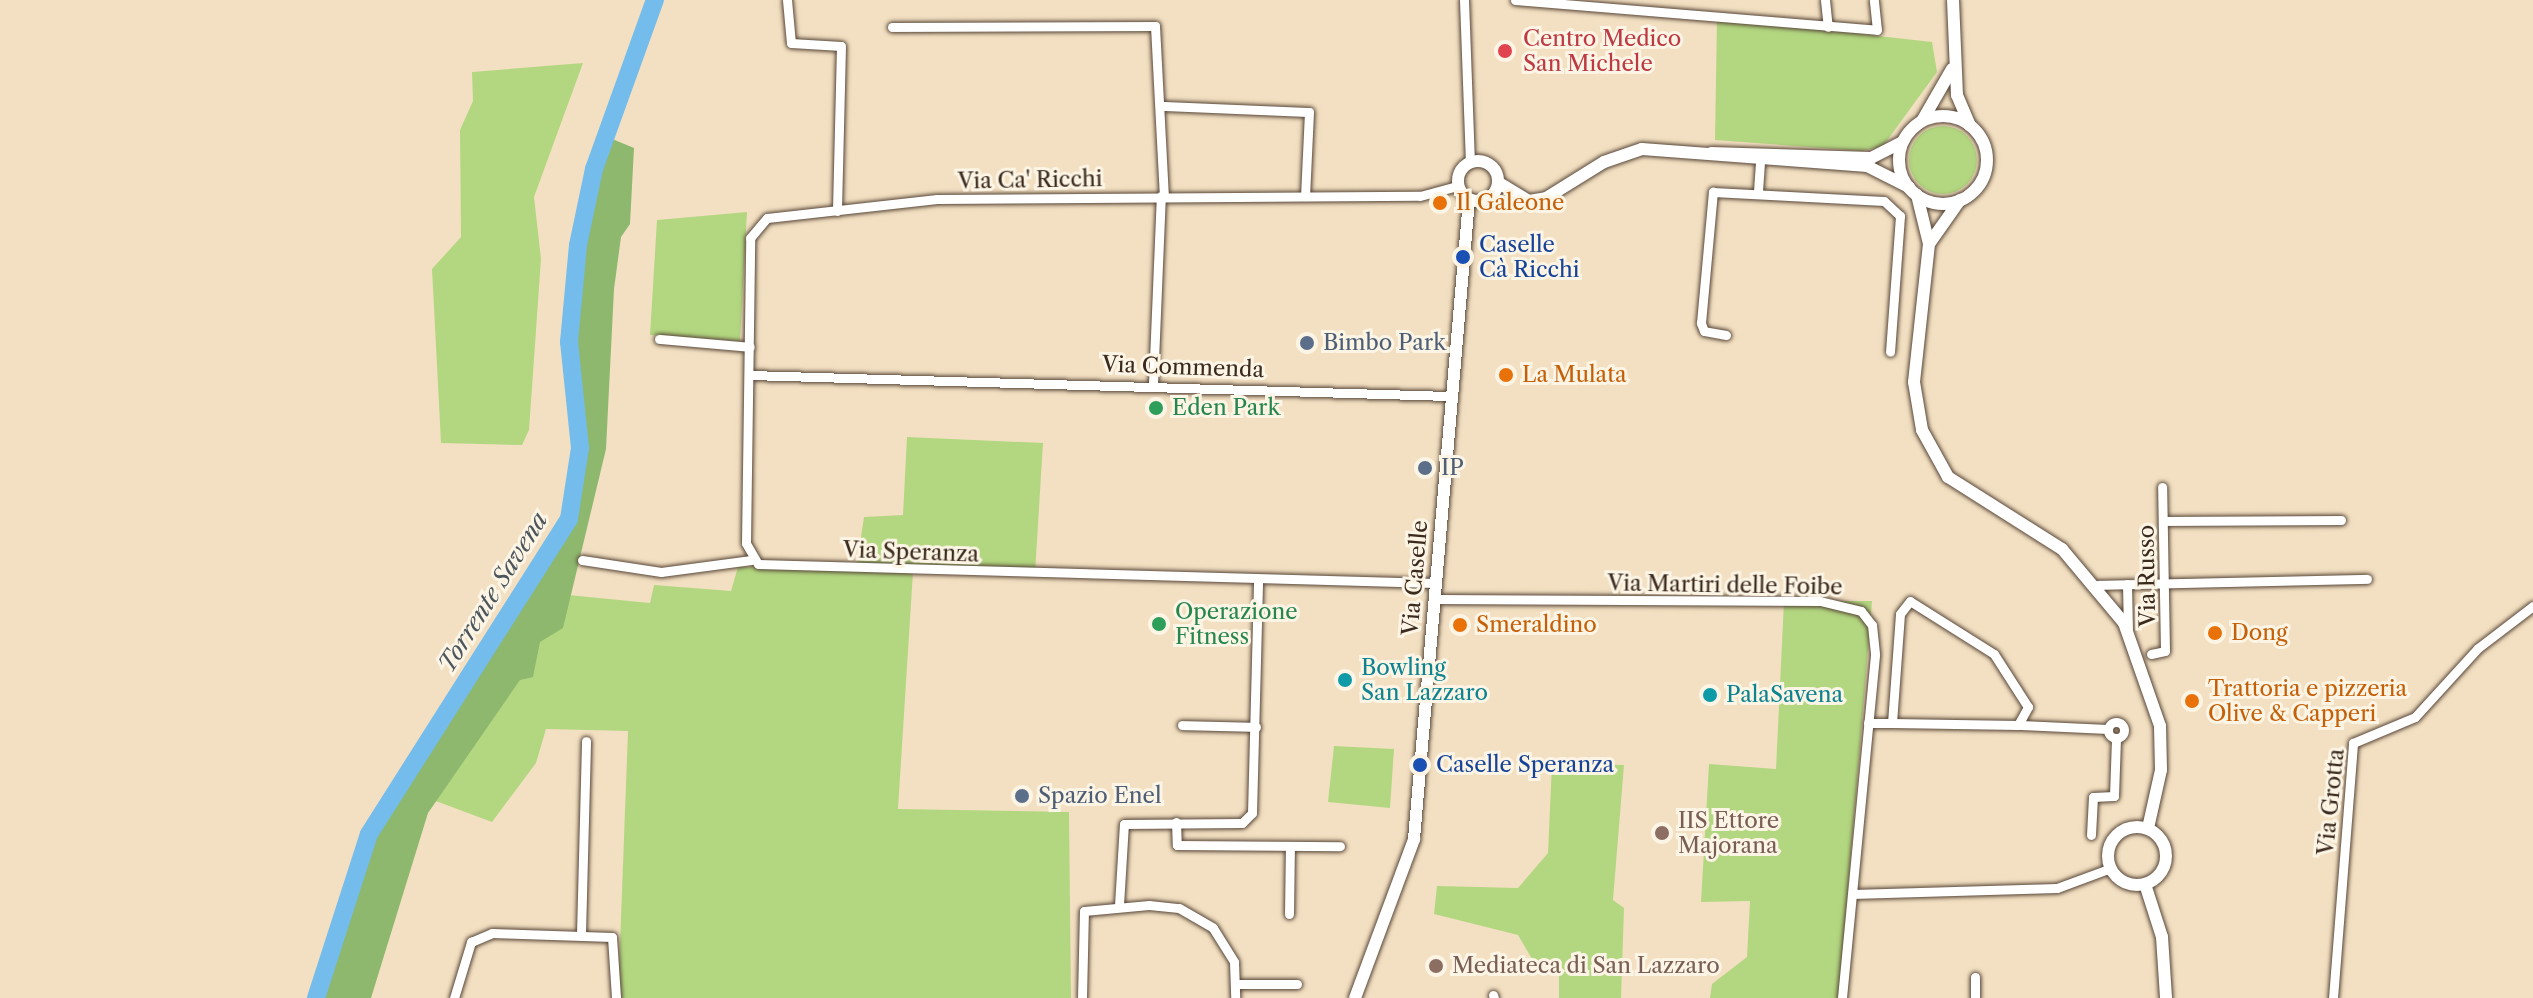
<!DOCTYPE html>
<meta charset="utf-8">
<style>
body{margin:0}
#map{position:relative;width:2533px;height:998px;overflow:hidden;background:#f3e0c2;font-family:"Libre Caslon Text",serif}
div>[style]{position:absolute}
.green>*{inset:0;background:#b3d780}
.round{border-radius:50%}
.forest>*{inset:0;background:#8eb86e}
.river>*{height:18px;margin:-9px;padding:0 9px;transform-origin:9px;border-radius:9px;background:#74bcec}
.roads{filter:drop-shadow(0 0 2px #574537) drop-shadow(0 0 2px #574537)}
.street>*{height:9px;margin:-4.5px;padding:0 4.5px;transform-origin:4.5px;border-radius:4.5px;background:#fff}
.street>.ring{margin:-4.5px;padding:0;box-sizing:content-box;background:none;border:9px solid #fff;border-radius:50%}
.secondary>*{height:12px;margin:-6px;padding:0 6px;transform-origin:6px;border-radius:6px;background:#fff}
.secondary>.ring{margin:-6px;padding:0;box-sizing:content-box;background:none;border:12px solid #fff;border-radius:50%}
.dots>*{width:22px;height:22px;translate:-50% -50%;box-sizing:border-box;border:4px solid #fcf5e5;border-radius:50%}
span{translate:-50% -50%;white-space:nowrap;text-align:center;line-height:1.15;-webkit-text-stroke:6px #fcf5e5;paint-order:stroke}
.health-label{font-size:22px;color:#be3a42}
.left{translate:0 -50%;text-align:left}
.street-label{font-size:22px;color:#3b2a1e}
.food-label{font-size:22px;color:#c56008}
.transit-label{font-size:22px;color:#164399}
.service-label{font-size:22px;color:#4e5e75}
.leisure-label{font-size:22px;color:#27864d}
.culture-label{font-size:22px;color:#0d838f}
.education-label{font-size:22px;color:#785e54}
.water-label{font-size:24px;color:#4c565c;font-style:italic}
</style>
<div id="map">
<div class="green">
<div style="clip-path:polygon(1717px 18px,1932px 42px,1937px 72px,1883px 146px,1862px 151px,1715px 140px)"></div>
<div style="clip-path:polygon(583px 63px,534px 197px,541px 259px,529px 430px,522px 445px,441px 443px,432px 269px,461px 237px,460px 130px,473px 101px,472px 72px)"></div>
<div class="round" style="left:1909px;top:126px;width:68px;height:68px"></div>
<div style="clip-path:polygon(747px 212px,740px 341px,650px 335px,657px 220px)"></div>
<div style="clip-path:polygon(907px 437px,1043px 443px,1035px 573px,913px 572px,898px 809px,1069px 812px,1071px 998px,618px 998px,628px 731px,546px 729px,536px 763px,492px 822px,425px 797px,558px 594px,650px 603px,654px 585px,731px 591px,738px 567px,856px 569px,864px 517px,903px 515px)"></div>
<div style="clip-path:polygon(1784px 601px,1872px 601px,1839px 998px,1710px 998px,1712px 984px,1747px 957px,1750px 901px,1701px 902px,1709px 764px,1776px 769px)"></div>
<div style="clip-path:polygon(1334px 746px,1394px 749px,1390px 808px,1328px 802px)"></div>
<div style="clip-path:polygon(1552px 763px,1624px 765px,1613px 900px,1624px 908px,1621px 998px,1559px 998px,1559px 968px,1532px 959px,1518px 935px,1434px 914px,1437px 886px,1518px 888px,1548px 853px)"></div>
</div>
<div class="forest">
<div style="clip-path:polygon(605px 136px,634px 148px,630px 224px,621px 237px,614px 289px,606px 449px,563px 628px,540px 642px,533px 677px,520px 680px,428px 813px,371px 998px,316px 998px,369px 834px,569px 519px,580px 448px,569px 342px,578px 245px)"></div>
</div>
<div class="river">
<div style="left:316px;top:998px;width:172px;rotate:-72.1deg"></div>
<div style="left:369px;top:834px;width:373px;rotate:-57.6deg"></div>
<div style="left:569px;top:519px;width:72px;rotate:-81.2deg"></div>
<div style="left:580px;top:448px;width:107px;rotate:-95.9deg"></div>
<div style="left:569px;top:342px;width:97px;rotate:-84.7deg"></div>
<div style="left:578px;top:245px;width:78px;rotate:-78.1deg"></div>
<div style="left:594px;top:169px;width:180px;rotate:-70.2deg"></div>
</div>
<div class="roads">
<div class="street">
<div style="left:787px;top:0;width:43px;rotate:84.7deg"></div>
<div style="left:791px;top:43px;width:50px;rotate:3.4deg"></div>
<div style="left:841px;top:46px;width:165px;rotate:91.4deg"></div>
<div style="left:1464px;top:0;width:163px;rotate:87.9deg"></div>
<div style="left:1515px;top:0;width:363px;rotate:4.7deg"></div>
<div style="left:1877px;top:30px;width:30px;rotate:-96deg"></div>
<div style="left:1825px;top:0;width:27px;rotate:84deg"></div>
<div style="left:892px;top:27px;width:263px;rotate:-0.2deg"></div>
<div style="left:1155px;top:26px;width:170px;rotate:87deg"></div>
<div style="left:1163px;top:106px;width:146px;rotate:2.4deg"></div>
<div style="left:1309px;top:112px;width:84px;rotate:92.7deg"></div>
<div style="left:1758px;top:191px;width:30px;rotate:-86deg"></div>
<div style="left:1726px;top:335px;width:22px;rotate:-170deg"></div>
<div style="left:1704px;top:331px;width:9px;rotate:-111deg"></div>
<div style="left:1701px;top:323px;width:132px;rotate:-84.8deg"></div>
<div style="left:1713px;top:192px;width:171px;rotate:3deg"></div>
<div style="left:1884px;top:201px;width:22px;rotate:43deg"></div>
<div style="left:1900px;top:216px;width:136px;rotate:94.2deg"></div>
<div style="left:659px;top:339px;width:91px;rotate:5deg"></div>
<div style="left:750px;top:375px;width:700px;rotate:1.72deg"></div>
<div style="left:1153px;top:384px;width:188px;rotate:-87.6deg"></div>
<div style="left:2164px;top:521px;width:177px;rotate:-0.3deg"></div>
<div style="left:582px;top:560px;width:80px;rotate:8.6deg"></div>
<div style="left:661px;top:572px;width:91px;rotate:-7.6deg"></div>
<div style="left:1435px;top:583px;width:677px;rotate:-178.39deg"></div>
<div style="left:758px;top:564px;width:24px;rotate:-120deg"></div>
<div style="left:746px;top:543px;width:305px;rotate:-89.2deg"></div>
<div style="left:750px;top:238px;width:26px;rotate:-50deg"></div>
<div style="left:767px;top:218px;width:171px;rotate:-6.4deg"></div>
<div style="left:937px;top:199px;width:483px;rotate:-0.4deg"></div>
<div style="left:1420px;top:196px;width:38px;rotate:-15deg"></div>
<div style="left:2127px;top:584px;width:46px;rotate:88.8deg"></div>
<div style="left:2098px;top:585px;width:269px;rotate:-1.3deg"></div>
<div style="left:1433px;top:599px;width:387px;rotate:0.3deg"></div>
<div style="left:1820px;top:601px;width:42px;rotate:13.7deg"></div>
<div style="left:1861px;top:611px;width:18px;rotate:52deg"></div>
<div style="left:1872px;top:625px;width:30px;rotate:84deg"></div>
<div style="left:1875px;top:655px;width:345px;rotate:95.5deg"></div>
<div style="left:2151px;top:654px;width:14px;rotate:-12deg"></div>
<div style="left:2165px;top:651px;width:164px;rotate:-91deg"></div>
<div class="ring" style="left:2108px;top:722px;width:7px;height:7px"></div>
<div style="left:1868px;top:723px;width:24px"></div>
<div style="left:1892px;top:723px;width:126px;rotate:0.9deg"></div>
<div style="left:2018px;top:725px;width:21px;rotate:-61deg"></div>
<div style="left:2028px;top:707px;width:63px;rotate:-122.7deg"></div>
<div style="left:1994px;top:654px;width:99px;rotate:-147.8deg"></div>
<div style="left:1910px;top:601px;width:16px;rotate:128deg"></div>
<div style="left:1900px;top:614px;width:109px;rotate:94.2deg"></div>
<div style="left:1182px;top:725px;width:74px;rotate:1.5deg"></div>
<div style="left:2021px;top:725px;width:87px;rotate:2.6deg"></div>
<div style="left:1176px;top:822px;width:23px;rotate:88deg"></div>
<div style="left:1177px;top:845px;width:163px;rotate:0.4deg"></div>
<div style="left:2091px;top:835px;width:38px;rotate:-87deg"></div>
<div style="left:2093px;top:797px;width:21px;rotate:-3deg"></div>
<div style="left:2114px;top:796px;width:58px;rotate:-88deg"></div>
<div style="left:1852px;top:894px;width:205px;rotate:-1.7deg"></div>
<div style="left:2057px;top:888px;width:58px;rotate:-20.3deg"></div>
<div style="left:1119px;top:905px;width:81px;rotate:-86.5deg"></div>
<div style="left:1124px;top:824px;width:118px;rotate:-0.5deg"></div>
<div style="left:1242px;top:823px;width:14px;rotate:-45deg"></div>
<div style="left:1252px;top:813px;width:234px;rotate:-88.5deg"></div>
<div style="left:1289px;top:914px;width:68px;rotate:-89.2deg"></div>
<div style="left:581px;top:934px;width:193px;rotate:-88.5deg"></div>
<div style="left:1975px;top:977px;width:21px;rotate:90deg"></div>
<div style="left:1237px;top:984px;width:60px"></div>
<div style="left:1493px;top:995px;width:3px;rotate:72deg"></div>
<div style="left:454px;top:998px;width:59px;rotate:-73.1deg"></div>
<div style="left:471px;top:942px;width:23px;rotate:-23deg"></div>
<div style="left:492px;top:933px;width:120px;rotate:1.9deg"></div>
<div style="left:612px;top:937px;width:61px;rotate:86.2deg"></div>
<div style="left:1082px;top:998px;width:87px;rotate:-88.7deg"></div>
<div style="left:1084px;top:911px;width:65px;rotate:-5.3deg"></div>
<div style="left:1149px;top:905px;width:30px;rotate:6deg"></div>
<div style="left:1179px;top:908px;width:39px;rotate:30deg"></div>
<div style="left:1213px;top:928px;width:40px;rotate:58deg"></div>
<div style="left:1234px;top:962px;width:36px;rotate:88deg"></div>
<div style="left:2333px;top:998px;width:256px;rotate:-85.5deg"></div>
<div style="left:2353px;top:743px;width:67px;rotate:-22.8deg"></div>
<div style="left:2415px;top:717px;width:93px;rotate:-47.6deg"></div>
<div style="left:2478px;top:648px;width:69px;rotate:-37.4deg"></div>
</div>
<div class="secondary">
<div style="left:1953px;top:0;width:95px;rotate:87.6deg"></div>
<div style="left:1957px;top:95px;width:33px;rotate:67deg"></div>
<div class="ring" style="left:1899px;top:116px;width:76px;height:76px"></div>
<div style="left:1922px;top:121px;width:60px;rotate:-60deg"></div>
<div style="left:1711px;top:153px;width:160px;rotate:1.8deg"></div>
<div style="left:1871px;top:158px;width:35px;rotate:-27deg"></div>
<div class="ring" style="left:1458px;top:161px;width:28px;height:28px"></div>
<div style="left:1499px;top:183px;width:35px;rotate:31deg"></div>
<div style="left:1529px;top:201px;width:17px;rotate:-10deg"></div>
<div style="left:1546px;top:198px;width:68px;rotate:-31.8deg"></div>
<div style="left:1604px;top:162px;width:40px;rotate:-18.9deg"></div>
<div style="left:1642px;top:149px;width:226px;rotate:4.3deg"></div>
<div style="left:1867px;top:166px;width:47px;rotate:26.6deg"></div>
<div style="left:1917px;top:195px;width:50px;rotate:76.2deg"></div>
<div style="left:1929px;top:244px;width:139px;rotate:96.2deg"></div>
<div style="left:1914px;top:382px;width:49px;rotate:80.5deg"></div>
<div style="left:1922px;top:430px;width:54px;rotate:61deg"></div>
<div style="left:1948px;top:477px;width:135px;rotate:32.3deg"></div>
<div style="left:2062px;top:549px;width:97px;rotate:50deg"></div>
<div style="left:2124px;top:623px;width:109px;rotate:70.7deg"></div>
<div style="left:2160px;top:726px;width:44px;rotate:88.7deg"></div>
<div style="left:2161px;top:770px;width:59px;rotate:102.6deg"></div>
<div style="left:1929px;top:244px;width:54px;rotate:-54.8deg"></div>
<div class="ring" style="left:2108px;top:827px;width:46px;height:46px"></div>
<div style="left:2145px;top:884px;width:56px;rotate:72.2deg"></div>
<div style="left:2162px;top:937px;width:61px;rotate:86.2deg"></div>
<div style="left:1355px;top:998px;width:170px;rotate:-69.6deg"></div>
<div style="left:1414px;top:839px;width:641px;rotate:-85.08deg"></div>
</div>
</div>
<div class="dots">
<div style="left:1505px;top:51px;background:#e0444e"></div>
<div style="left:1440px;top:203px;background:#e8710a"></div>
<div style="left:1463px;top:257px;background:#1a4fb4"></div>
<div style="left:1307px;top:343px;background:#5c6f8a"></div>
<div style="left:1506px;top:375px;background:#e8710a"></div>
<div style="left:1156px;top:408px;background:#2e9e5b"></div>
<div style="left:1425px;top:468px;background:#5c6f8a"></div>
<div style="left:1159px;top:624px;background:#2e9e5b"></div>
<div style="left:1460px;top:625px;background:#e8710a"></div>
<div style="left:2215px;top:633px;background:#e8710a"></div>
<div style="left:1345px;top:680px;background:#0f9aa8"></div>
<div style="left:1710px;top:695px;background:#0f9aa8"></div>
<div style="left:2192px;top:701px;background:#e8710a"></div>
<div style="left:1420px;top:765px;background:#1a4fb4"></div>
<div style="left:1022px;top:796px;background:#5c6f8a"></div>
<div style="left:1662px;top:833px;background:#8d6e63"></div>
<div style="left:1436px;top:966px;background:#8d6e63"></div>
</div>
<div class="health-label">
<span class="left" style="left:1523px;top:51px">Centro Medico<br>San Michele</span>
</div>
<div class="street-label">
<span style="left:1030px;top:180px;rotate:-1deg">Via Ca' Ricchi</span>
<span style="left:1183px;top:367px;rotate:2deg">Via Commenda</span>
<span style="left:911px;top:552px;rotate:2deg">Via Speranza</span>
<span style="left:2147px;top:576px;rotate:-91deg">Via Russo</span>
<span style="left:1415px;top:578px;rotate:-85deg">Via Caselle</span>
<span style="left:1725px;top:585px;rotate:1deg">Via Martiri delle Foibe</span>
<span style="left:2331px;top:802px;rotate:-84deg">Via Grotta</span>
</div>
<div class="food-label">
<span class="left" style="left:1456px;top:203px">Il Galeone</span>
<span class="left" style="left:1522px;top:375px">La Mulata</span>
<span class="left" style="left:1476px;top:625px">Smeraldino</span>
<span class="left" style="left:2231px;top:633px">Dong</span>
<span class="left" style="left:2208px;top:701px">Trattoria e pizzeria<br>Olive &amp; Capperi</span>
</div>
<div class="transit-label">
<span class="left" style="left:1479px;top:257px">Caselle<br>Cà Ricchi</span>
<span class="left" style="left:1436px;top:765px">Caselle Speranza</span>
</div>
<div class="service-label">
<span class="left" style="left:1323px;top:343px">Bimbo Park</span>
<span class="left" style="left:1441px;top:468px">IP</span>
<span class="left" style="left:1038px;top:796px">Spazio Enel</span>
</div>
<div class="leisure-label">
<span class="left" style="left:1172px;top:408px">Eden Park</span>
<span class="left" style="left:1175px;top:624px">Operazione<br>Fitness</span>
</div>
<div class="culture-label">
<span class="left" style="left:1361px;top:680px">Bowling<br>San Lazzaro</span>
<span class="left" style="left:1726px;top:695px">PalaSavena</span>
</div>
<div class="education-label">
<span class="left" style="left:1678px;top:833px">IIS Ettore<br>Majorana</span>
<span class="left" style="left:1452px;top:966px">Mediateca di San Lazzaro</span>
</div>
<div class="water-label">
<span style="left:493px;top:592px;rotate:-58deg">Torrente Savena</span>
</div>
</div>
